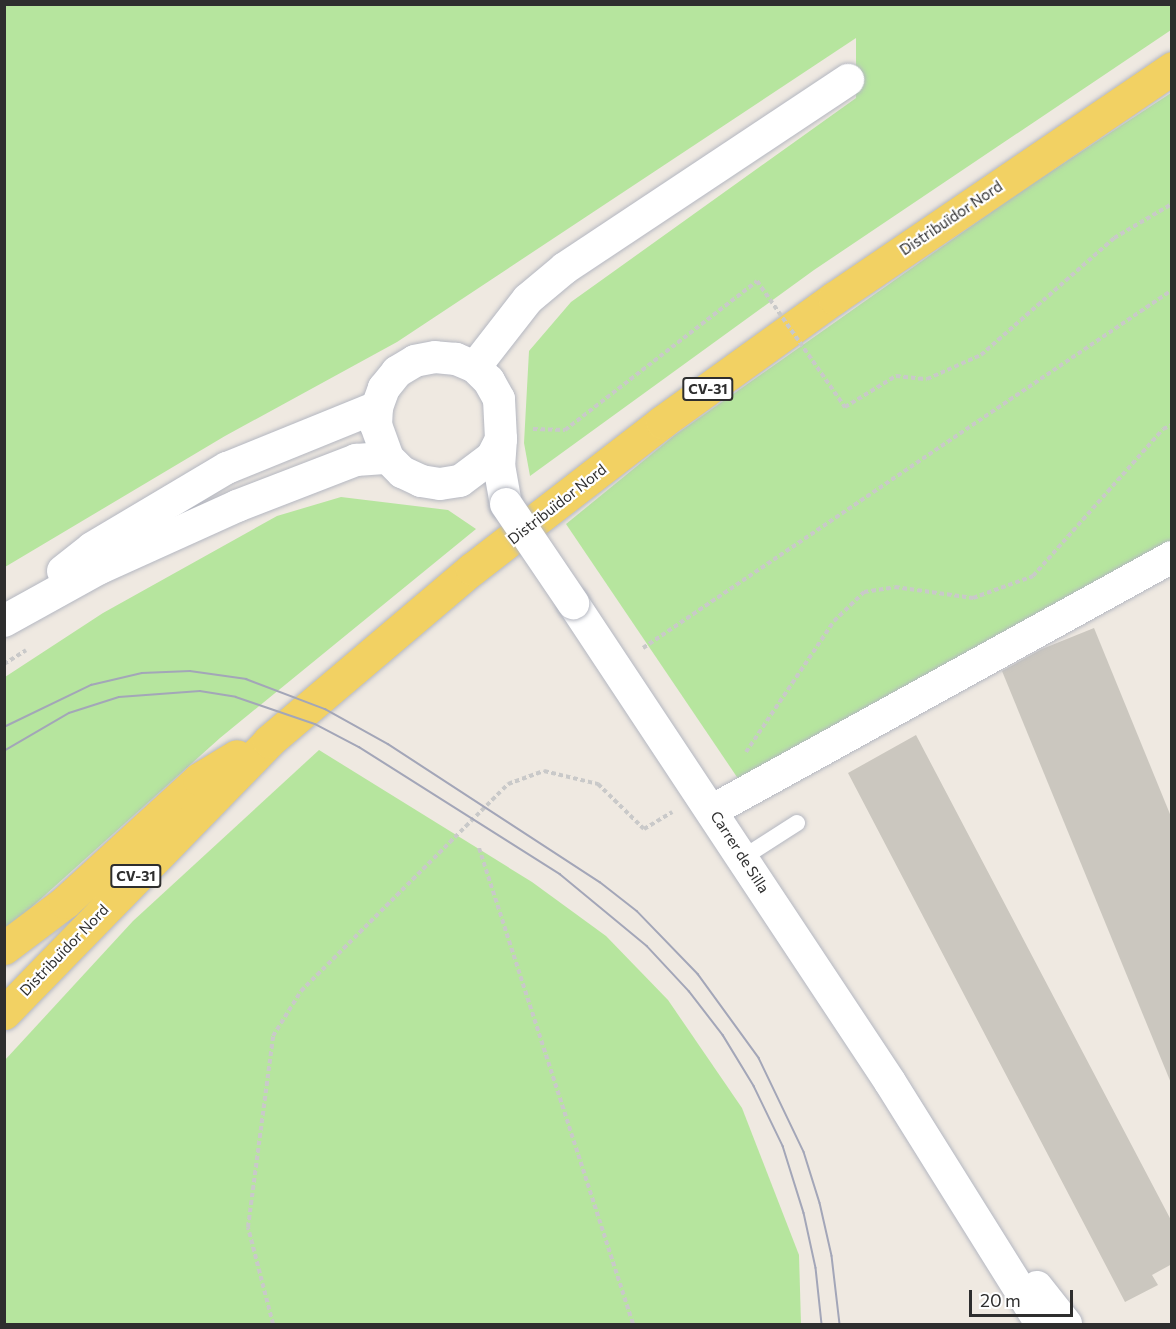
<!DOCTYPE html>
<meta charset="utf-8">
<style>
body{margin:0}
#map{position:relative;width:1176px;height:1329px;overflow:hidden;background:#efe9e1;font-family:Commissioner,sans-serif}
div>[style]{position:absolute}
.green>*{inset:0;background:#b6e59e}
.building>*{inset:0;background:#cbc7bf}
.path>*{height:4px;margin-top:-2px;transform-origin:0;background:repeating-linear-gradient(90deg,#c9c9c9 0 4.5px,transparent 0 7.5px)}
.roads{filter:drop-shadow(0 0 2px #b4b7c1) drop-shadow(0 0 2px #b4b7c1)}
.lane>*{height:16px;margin:-8px;padding:0 8px;transform-origin:8px;border-radius:8px;background:#fff}
.street>*{height:32px;margin:-16px;padding:0 16px;transform-origin:16px;border-radius:16px;background:#fff}
.primary>*{height:33px;margin:-16.5px;padding:0 16.5px;transform-origin:16.5px;border-radius:16.5px;background:#f2d163}
.tram>*{height:1.5px;margin:-0.75px;padding:0 0.75px;transform-origin:0.75px;border-radius:0.75px;background:#a3a6b8}
.path-bridge>*{height:4px;margin-top:-2px;transform-origin:0;background:repeating-linear-gradient(90deg,#c9c9c9 0 4.5px,transparent 0 7.5px)}
.bridges{filter:drop-shadow(0 0 2px #b4b7c1) drop-shadow(0 0 2px #b4b7c1)}
.street-bridge>*{height:32px;margin:-16px;padding:0 16px;transform-origin:16px;border-radius:16px;background:#fff}
span{translate:-50% -50%;white-space:nowrap;text-align:center;line-height:1.15;-webkit-text-stroke:4.5px #fff;paint-order:stroke}
.shield-label span{padding:2px 4px;background:#fff;border:2px solid;border-radius:4px;-webkit-text-stroke-width:0}
.shield-label{font-size:14px;color:#2e2e2e;font-weight:700}
.street-label{font-size:15px;color:#2e2e2e}
.frame{position:absolute;inset:0;border:6px solid #2e2e2e;pointer-events:none}
.scale{position:absolute;left:969px;top:1290px;width:104px;height:27px;box-sizing:border-box;border:3px solid #2e2e2e;border-top:0;padding-left:8px;font-size:18px;line-height:21px;white-space:nowrap;color:#2e2e2e;-webkit-text-stroke:4px #fff;paint-order:stroke}
</style>
<div id="map">
<div class="green">
<div style="clip-path:polygon(5px 5px,1171px 5px,1171px 30px,814px 270px,530px 476px,524px 443px,529px 351px,571px 302px,856px 98px,856px 38px,397px 342px,225px 436px,5px 567px)"></div>
<div style="clip-path:polygon(1171px 93px,1171px 552px,741px 783px,566px 524px,675px 435px,1024px 189px)"></div>
<div style="clip-path:polygon(341px 497px,448px 510px,476px 529px,220px 738px,5px 931px,5px 677px,103px 613px,277px 516px)"></div>
<div style="clip-path:polygon(319px 750px,532px 882px,606px 936px,668px 1000px,742px 1108px,799px 1255px,801px 1324px,5px 1324px,5px 1060px,133px 921px)"></div>
</div>
<div class="building">
<div style="clip-path:polygon(1094px 628px,1172px 819px,1171px 1083px,1002px 671px,1042px 649px)"></div>
<div style="clip-path:polygon(916px 735px,1172px 1222px,1172px 1264px,1152px 1275px,1158px 1285px,1125px 1302px,848px 773px)"></div>
</div>
<div class="path">
<div style="left:845px;top:407px;width:60px;rotate:-31.3deg"></div>
<div style="left:896px;top:376px;width:31px;rotate:6deg"></div>
<div style="left:927px;top:379px;width:59px;rotate:-24deg"></div>
<div style="left:981px;top:355px;width:177px;rotate:-41.3deg"></div>
<div style="left:1114px;top:238px;width:67px;rotate:-30.4deg"></div>
<div style="left:533px;top:429px;width:32px;rotate:2deg"></div>
<div style="left:565px;top:430px;width:243px;rotate:-37.8deg"></div>
<div style="left:643px;top:648px;width:639px;rotate:-34.09deg"></div>
<div style="left:4px;top:664px;width:26px;rotate:-32deg"></div>
<div style="left:746px;top:752px;width:158px;rotate:-56.1deg"></div>
<div style="left:834px;top:621px;width:42px;rotate:-44deg"></div>
<div style="left:864px;top:592px;width:31px;rotate:-9deg"></div>
<div style="left:895px;top:587px;width:79px;rotate:8deg"></div>
<div style="left:973px;top:598px;width:64px;rotate:-20.1deg"></div>
<div style="left:1033px;top:576px;width:196px;rotate:-48.5deg"></div>
<div style="left:1163px;top:429px;width:10px;rotate:-24deg"></div>
<div style="left:479px;top:848px;width:500px;rotate:72.07deg"></div>
<div style="left:273px;top:1324px;width:100px;rotate:-104.5deg"></div>
<div style="left:248px;top:1227px;width:193px;rotate:-82.5deg"></div>
<div style="left:273px;top:1036px;width:53px;rotate:-58.1deg"></div>
<div style="left:301px;top:991px;width:293px;rotate:-45deg"></div>
<div style="left:508px;top:784px;width:38px;rotate:-20deg"></div>
<div style="left:544px;top:771px;width:56px;rotate:13.5deg"></div>
<div style="left:598px;top:784px;width:64px;rotate:44.4deg"></div>
<div style="left:644px;top:829px;width:33px;rotate:-31deg"></div>
</div>
<div class="roads">
<div class="lane">
<div style="left:744px;top:857px;width:63px;rotate:-32.7deg"></div>
</div>
<div class="street">
<div style="left:475px;top:367px;width:86px;rotate:-52.1deg"></div>
<div style="left:528px;top:299px;width:48px;rotate:-40deg"></div>
<div style="left:565px;top:268px;width:340px;rotate:-33.6deg"></div>
<div style="left:501px;top:439px;width:26px;rotate:94deg"></div>
<div style="left:499px;top:465px;width:40px;rotate:80deg"></div>
<div style="left:63px;top:571px;width:37px;rotate:-38deg"></div>
<div style="left:92px;top:548px;width:157px;rotate:-30.7deg"></div>
<div style="left:227px;top:468px;width:162px;rotate:-22.1deg"></div>
<div style="left:573px;top:603px;width:574px;rotate:56.5deg"></div>
<div style="left:890px;top:1082px;width:285px;rotate:58deg"></div>
<div style="left:4px;top:621px;width:110px;rotate:-28.9deg"></div>
<div style="left:100px;top:568px;width:150px;rotate:-24.3deg"></div>
<div style="left:237px;top:506px;width:128px;rotate:-21.1deg"></div>
<div style="left:356px;top:460px;width:32px;rotate:-4deg"></div>
<div style="left:388px;top:458px;width:20px;rotate:45deg"></div>
<div style="left:402px;top:472px;width:21px;rotate:25deg"></div>
<div style="left:421px;top:481px;width:19px;rotate:9deg"></div>
<div style="left:440px;top:484px;width:20px;rotate:-9deg"></div>
<div style="left:460px;top:481px;width:40px;rotate:-37deg"></div>
<div style="left:492px;top:457px;width:20px;rotate:-63deg"></div>
<div style="left:501px;top:439px;width:40px;rotate:-92.9deg"></div>
<div style="left:499px;top:399px;width:21px;rotate:-119deg"></div>
<div style="left:489px;top:381px;width:20px;rotate:-135deg"></div>
<div style="left:475px;top:367px;width:21px;rotate:-157deg"></div>
<div style="left:456px;top:359px;width:21px;rotate:-175deg"></div>
<div style="left:435px;top:357px;width:20px;rotate:169deg"></div>
<div style="left:415px;top:361px;width:21px;rotate:149deg"></div>
<div style="left:397px;top:372px;width:21px;rotate:129deg"></div>
<div style="left:384px;top:388px;width:20px;rotate:110deg"></div>
<div style="left:377px;top:407px;width:18px;rotate:93deg"></div>
<div style="left:376px;top:425px;width:35px;rotate:70deg"></div>
<div style="left:713px;top:810px;width:524px;rotate:-28.86deg"></div>
<div style="left:1037px;top:1287px;width:47px;rotate:51.9deg"></div>
</div>
<div class="primary">
<div style="left:4px;top:948px;width:76px;rotate:-37deg"></div>
<div style="left:65px;top:902px;width:182px;rotate:-42.5deg"></div>
<div style="left:199px;top:779px;width:44px;rotate:-31.2deg"></div>
<div style="left:4px;top:1013px;width:380px;rotate:-45.7deg"></div>
<div style="left:269px;top:741px;width:266px;rotate:-40.3deg"></div>
<div style="left:472px;top:569px;width:240px;rotate:-37.7deg"></div>
<div style="left:662px;top:422px;width:212px;rotate:-35.8deg"></div>
<div style="left:834px;top:298px;width:409px;rotate:-34.2deg"></div>
</div>
</div>
<div class="tram">
<div style="left:4px;top:727px;width:97px;rotate:-25.8deg"></div>
<div style="left:91px;top:685px;width:52px;rotate:-13.2deg"></div>
<div style="left:142px;top:673px;width:48px;rotate:-2.4deg"></div>
<div style="left:190px;top:671px;width:57px;rotate:8.1deg"></div>
<div style="left:246px;top:679px;width:85px;rotate:20.8deg"></div>
<div style="left:325px;top:709px;width:72px;rotate:29.1deg"></div>
<div style="left:388px;top:744px;width:253px;rotate:33.1deg"></div>
<div style="left:600px;top:882px;width:47px;rotate:38.1deg"></div>
<div style="left:637px;top:911px;width:88px;rotate:45.9deg"></div>
<div style="left:698px;top:974px;width:104px;rotate:54deg"></div>
<div style="left:759px;top:1058px;width:104px;rotate:64.4deg"></div>
<div style="left:804px;top:1152px;width:53px;rotate:72.6deg"></div>
<div style="left:820px;top:1203px;width:54px;rotate:77.2deg"></div>
<div style="left:832px;top:1256px;width:68px;rotate:83.3deg"></div>
<div style="left:4px;top:751px;width:75px;rotate:-30.3deg"></div>
<div style="left:69px;top:713px;width:52px;rotate:-17.7deg"></div>
<div style="left:119px;top:697px;width:81px;rotate:-4.2deg"></div>
<div style="left:200px;top:691px;width:36px;rotate:9deg"></div>
<div style="left:236px;top:697px;width:83px;rotate:18.9deg"></div>
<div style="left:315px;top:724px;width:50px;rotate:27.6deg"></div>
<div style="left:359px;top:747px;width:238px;rotate:32.3deg"></div>
<div style="left:560px;top:874px;width:113px;rotate:39.6deg"></div>
<div style="left:647px;top:946px;width:62px;rotate:47deg"></div>
<div style="left:689px;top:991px;width:56px;rotate:52.3deg"></div>
<div style="left:723px;top:1035px;width:60px;rotate:58.7deg"></div>
<div style="left:754px;top:1086px;width:67px;rotate:64.2deg"></div>
<div style="left:783px;top:1146px;width:70px;rotate:72.6deg"></div>
<div style="left:804px;top:1213px;width:56px;rotate:77.7deg"></div>
<div style="left:816px;top:1268px;width:56px;rotate:83.9deg"></div>
</div>
<div class="path-bridge">
<div style="left:757px;top:281px;width:154px;rotate:55.1deg"></div>
</div>
<div class="bridges">
<div class="street-bridge">
<div style="left:506px;top:504px;width:120px;rotate:55.9deg"></div>
</div>
</div>
<div class="shield-label">
<span style="left:708px;top:389px">CV-31</span>
<span style="left:136px;top:876px">CV-31</span>
</div>
<div class="street-label">
<span style="left:951px;top:218px;rotate:-34deg">Distribuïdor Nord</span>
<span style="left:557px;top:504px;rotate:-38deg">Distribuïdor Nord</span>
<span style="left:740px;top:852px;rotate:57deg">Carrer de Silla</span>
<span style="left:64px;top:950px;rotate:-46deg">Distribuïdor Nord</span>
</div>
<div class="frame"></div>
<div class="scale">20 m</div>
</div>
